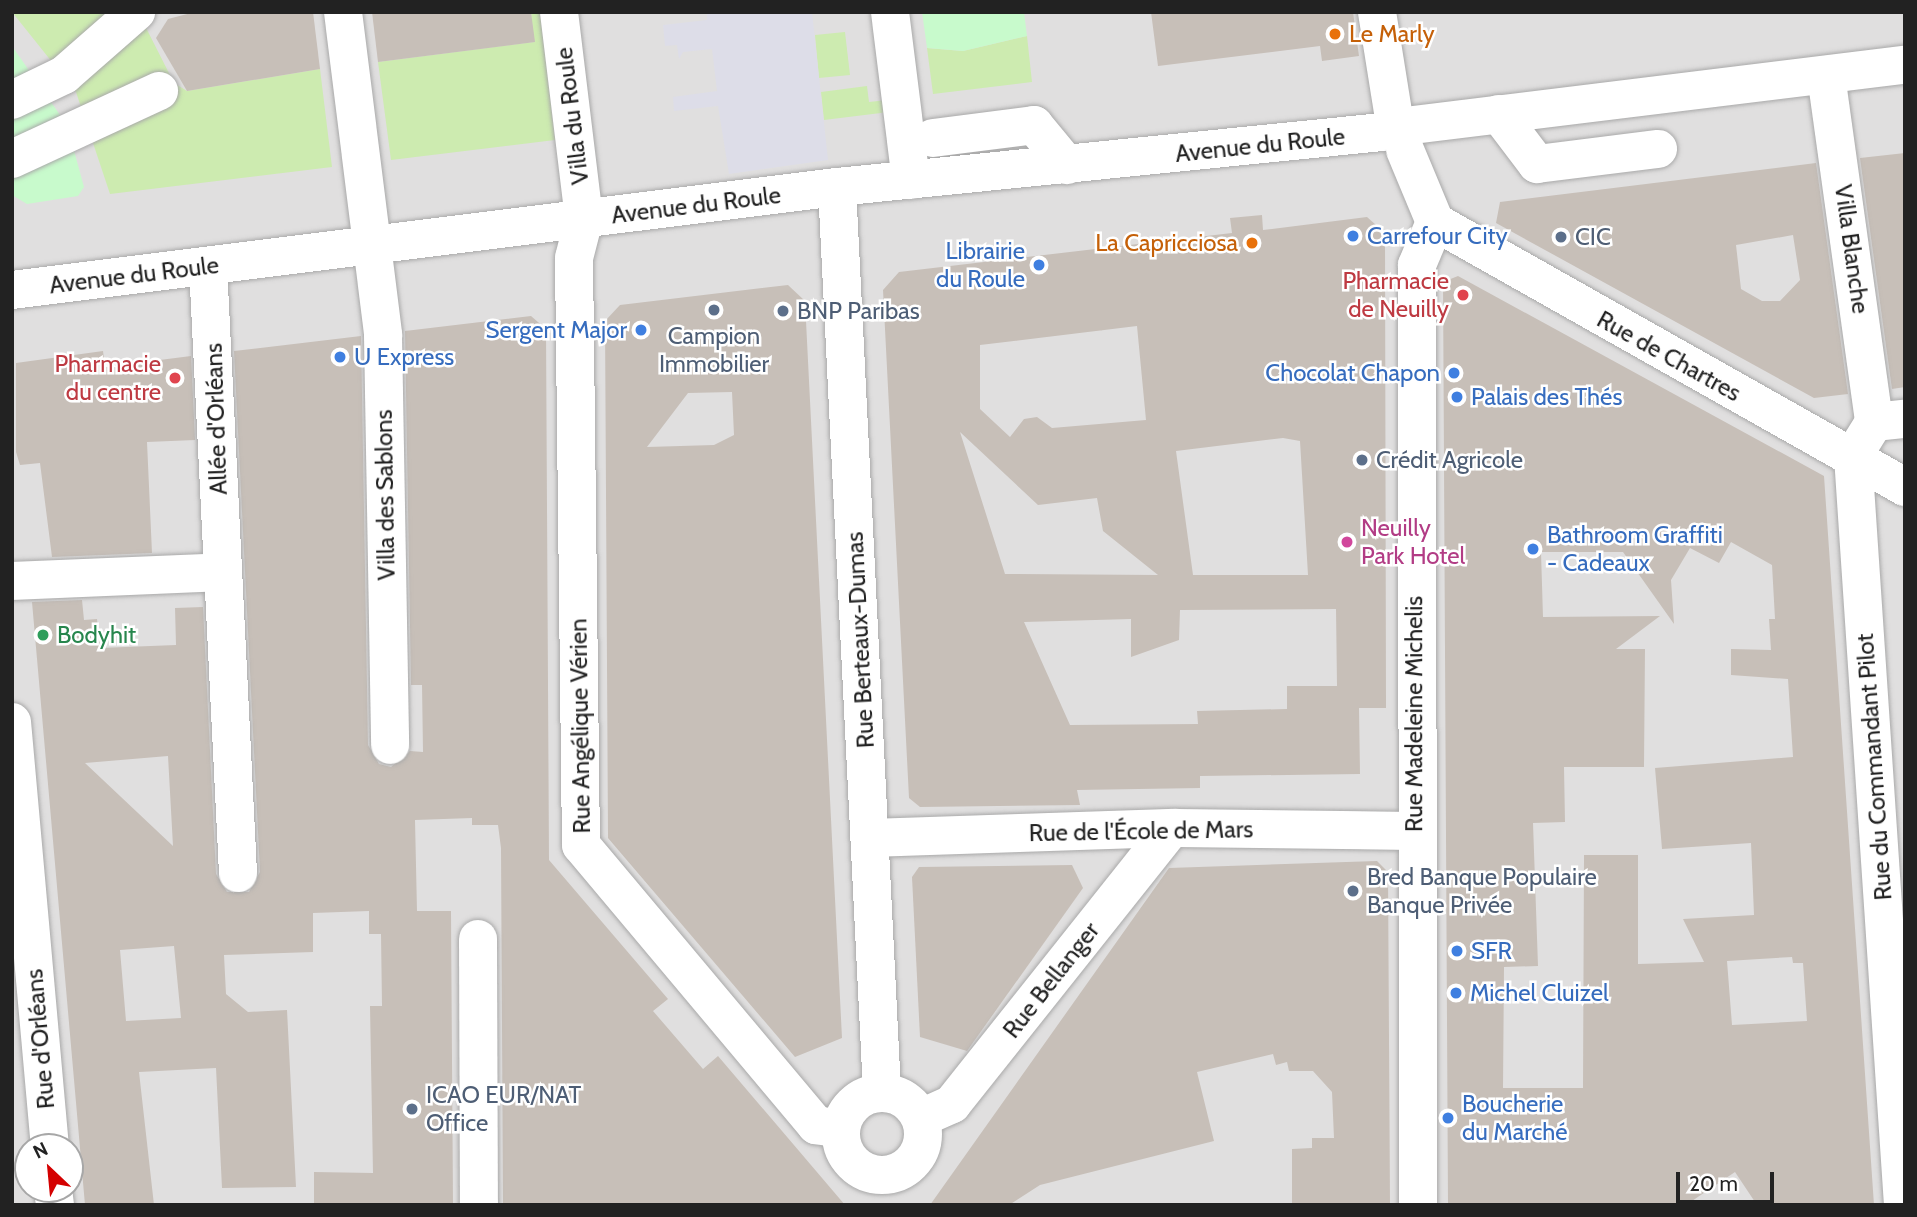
<!DOCTYPE html>
<meta charset="utf-8">
<style>
body{margin:0}
#map{position:relative;width:1917px;height:1217px;overflow:hidden;background:#f2efe9;font-family:Cabin,sans-serif}
div>[style]{position:absolute}
.residential>*{inset:0;background:#e0dfdf}
.grass>*{inset:0;background:#cdebb0}
.park>*{inset:0;background:#c8facc}
.plaza>*{inset:0;background:#dddde8}
.building>*{inset:0;background:#c7bfb8}
.roads{filter:drop-shadow(0 0 2px #a9a9a9) drop-shadow(0 0 2px #a9a9a9)}
.minor>*{height:38px;margin:-19px;padding:0 19px;transform-origin:19px;border-radius:19px;background:#fff}
.minor>.ring{margin:-19px;padding:0;box-sizing:content-box;background:none;border:38px solid #fff;border-radius:50%}
.dots>*{width:19px;height:19px;translate:-50% -50%;box-sizing:border-box;border:4px solid #fff;border-radius:50%}
span{translate:-50% -50%;white-space:nowrap;text-align:center;line-height:1.15;-webkit-text-stroke:5px #fff;paint-order:stroke}
.food-label{font-size:24px;color:#c56008}
.left{translate:0 -50%;text-align:left}
.right{translate:-100% -50%;text-align:right}
.street-label{font-size:24px;color:#222}
.shop-label{font-size:24px;color:#366cbe}
.service-label{font-size:24px;color:#4e5e75}
.health-label{font-size:24px;color:#be3a42}
.hotel-label{font-size:24px;color:#b23c85}
.leisure-label{font-size:24px;color:#27864d}
.frame{position:absolute;inset:0;border:14px solid #222;pointer-events:none}
.north{position:absolute;left:14px;top:1133px;width:70px;height:70px;box-sizing:border-box;background:#fff;border:2px solid #a7a7a7;border-radius:50%;rotate:334deg;font-size:19px;font-weight:700;line-height:28px;text-align:center;color:#222}
.north::after{content:'';display:block;margin:auto;width:24px;height:32px;background:#d40000;clip-path:polygon(50% 0,100% 100%,50% 72%,0 100%)}
.scale{position:absolute;left:1676px;top:1172px;width:98px;height:32px;box-sizing:border-box;border:4px solid #222;border-top:0;padding-left:9px;font-size:21px;line-height:24px;white-space:nowrap;color:#222;-webkit-text-stroke:5px #fff;paint-order:stroke}
</style>
<div id="map">
<div class="residential">
<div style="clip-path:polygon(evenodd,12px 12px,1905px 12px,1905px 1205px,12px 1205px,12px 12px,28px 1147px,70px 1147px,70px 1189px,28px 1189px,28px 1147px)"></div>
</div>
<div class="grass">
<div style="clip-path:polygon(12px 12px,138px 12px,174px 83px,187px 91px,320px 69px,332px 167px,110px 194px,76px 92px)"></div>
<div style="clip-path:polygon(531px 12px,540px 12px,555px 140px,391px 160px,378px 62px,534px 42px)"></div>
<div style="clip-path:polygon(845px 32px,850px 75px,819px 78px,815px 35px)"></div>
<div style="clip-path:polygon(1027px 36px,1032px 82px,933px 94px,927px 48px,963px 51px)"></div>
<div style="clip-path:polygon(867px 86px,869px 102px,887px 100px,889px 112px,824px 120px,821px 92px)"></div>
</div>
<div class="park">
<div style="clip-path:polygon(922px 12px,1024px 12px,1027px 36px,963px 51px,927px 48px)"></div>
<div style="clip-path:polygon(12px 46px,67px 125px,84px 187px,78px 196px,27px 204px,12px 195px)"></div>
</div>
<div class="plaza">
<div style="clip-path:polygon(707px 12px,812px 12px,828px 160px,729px 174px,718px 106px,674px 111px,673px 97px,717px 91px,712px 49px,683px 52px,679px 59px,677px 45px,665px 46px,663px 25px,707px 20px)"></div>
</div>
<div class="building">
<div style="clip-path:polygon(195px 12px,313px 12px,320px 69px,187px 91px,156px 38px,168px 19px)"></div>
<div style="clip-path:polygon(372px 12px,531px 12px,535px 42px,378px 62px)"></div>
<div style="clip-path:polygon(1151px 12px,1353px 12px,1359px 56px,1322px 61px,1320px 46px,1158px 66px)"></div>
<div style="clip-path:polygon(1905px 153px,1905px 387px,1892px 389px,1860px 158px)"></div>
<div style="clip-path:polygon(evenodd,1816px 163px,1848px 394px,1814px 398px,1496px 223px,1500px 202px,1816px 163px,1793px 235px,1800px 280px,1780px 301px,1762px 301px,1741px 289px,1736px 245px,1793px 235px)"></div>
<div style="clip-path:polygon(evenodd,1262px 215px,1263px 230px,1367px 217px,1385px 233px,1386px 708px,1359px 708px,1360px 774px,1200px 776px,1200px 788px,1077px 790px,1080px 805px,920px 807px,909px 798px,883px 290px,899px 272px,1232px 233px,1230px 218px,1262px 215px,1137px 326px,1146px 420px,1052px 428px,1037px 417px,1024px 419px,1010px 437px,980px 409px,980px 345px,1137px 326px,1262px 215px,960px 432px,1038px 505px,1097px 498px,1103px 531px,1158px 575px,1005px 574px,960px 432px,1262px 215px,1283px 438px,1300px 441px,1308px 575px,1193px 575px,1176px 451px,1283px 438px,1262px 215px,1336px 609px,1337px 686px,1287px 686px,1287px 709px,1197px 711px,1198px 724px,1070px 725px,1024px 622px,1131px 619px,1131px 657px,1179px 640px,1180px 610px,1336px 609px)"></div>
<div style="clip-path:polygon(evenodd,1458px 276px,1824px 476px,1874px 1205px,1757px 1205px,1735px 1172px,1686px 1205px,1448px 1205px,1443px 282px,1458px 276px,1731px 542px,1772px 565px,1775px 619px,1769px 619px,1771px 650px,1731px 649px,1731px 675px,1788px 679px,1793px 757px,1655px 768px,1662px 849px,1751px 843px,1754px 915px,1683px 919px,1704px 962px,1638px 964px,1638px 855px,1584px 855px,1583px 1088px,1503px 1088px,1504px 967px,1538px 966px,1533px 823px,1565px 822px,1564px 767px,1644px 767px,1645px 649px,1616px 649px,1660px 616px,1543px 617px,1541px 552px,1623px 552px,1674px 624px,1671px 580px,1690px 548px,1719px 563px,1731px 542px,1458px 276px,1792px 957px,1793px 963px,1803px 963px,1807px 1021px,1732px 1025px,1727px 961px,1792px 957px)"></div>
<div style="clip-path:polygon(evenodd,788px 285px,805px 301px,842px 1038px,795px 1057px,608px 838px,605px 321px,620px 305px,788px 285px,732px 392px,734px 435px,714px 445px,647px 447px,688px 393px,732px 392px)"></div>
<div style="clip-path:polygon(evenodd,531px 316px,546px 329px,549px 860px,668px 999px,653px 1011px,703px 1069px,718px 1056px,845px 1205px,503px 1205px,501px 848px,498px 825px,472px 825px,472px 818px,415px 820px,417px 911px,451px 911px,453px 1205px,314px 1205px,314px 1172px,373px 1173px,370px 1006px,382px 1006px,381px 934px,369px 934px,369px 911px,313px 913px,313px 952px,224px 955px,226px 994px,248px 1012px,287px 1010px,296px 1187px,222px 1188px,216px 1068px,139px 1072px,154px 1205px,85px 1205px,32px 602px,82px 600px,84px 620px,97px 619px,100px 648px,176px 645px,175px 608px,203px 607px,216px 874px,227px 892px,249px 892px,260px 872px,234px 351px,361px 336px,368px 745px,379px 764px,391px 767px,410px 751px,423px 752px,422px 685px,411px 685px,405px 331px,531px 316px,168px 756px,173px 846px,85px 763px,168px 756px,531px 316px,174px 946px,181px 1018px,126px 1021px,120px 950px,174px 946px)"></div>
<div style="clip-path:polygon(103px 351px,105px 367px,191px 356px,195px 440px,147px 442px,152px 553px,52px 557px,40px 463px,20px 465px,16px 452px,16px 363px)"></div>
<div style="clip-path:polygon(1377px 861px,1388px 872px,1390px 1205px,1292px 1205px,1292px 1149px,1312px 1148px,1312px 1138px,1334px 1138px,1332px 1092px,1313px 1071px,1289px 1071px,1287px 1062px,1276px 1065px,1273px 1054px,1197px 1072px,1214px 1141px,1040px 1185px,1009px 1205px,930px 1205px,1169px 868px)"></div>
<div style="clip-path:polygon(1072px 865px,1083px 888px,967px 1051px,920px 1037px,912px 877px,919px 867px)"></div>
</div>
<div class="roads">
<div class="minor">
<div style="left:343px;top:12px;width:325px;rotate:82.9deg"></div>
<div style="left:383px;top:335px;width:410px;rotate:89deg"></div>
<div style="left:559px;top:12px;width:209px;rotate:83.1deg"></div>
<div style="left:584px;top:219px;width:40px;rotate:104.4deg"></div>
<div style="left:574px;top:258px;width:587px;rotate:89.32deg"></div>
<div style="left:581px;top:845px;width:366px;rotate:50deg"></div>
<div style="left:816px;top:1125px;width:25px;rotate:9deg"></div>
<div style="left:890px;top:12px;width:169px;rotate:82.9deg"></div>
<div style="left:1377px;top:12px;width:107px;rotate:80.9deg"></div>
<div style="left:1826px;top:75px;width:350px;rotate:82.1deg"></div>
<div style="left:12px;top:100px;width:58px;rotate:-25.7deg"></div>
<div style="left:64px;top:75px;width:96px;rotate:-41.2deg"></div>
<div style="left:1499px;top:114px;width:63px;rotate:52.8deg"></div>
<div style="left:1537px;top:164px;width:122px;rotate:-7.1deg"></div>
<div style="left:1413px;top:125px;width:496px;rotate:-7deg"></div>
<div style="left:933px;top:138px;width:102px;rotate:-7.3deg"></div>
<div style="left:1034px;top:125px;width:52px;rotate:50.5deg"></div>
<div style="left:1405px;top:150px;width:78px;rotate:67.4deg"></div>
<div style="left:12px;top:159px;width:162px;rotate:-24.8deg"></div>
<div style="left:837px;top:187px;width:906px;rotate:87.15deg"></div>
<div style="left:1435px;top:222px;width:540px;rotate:29.42deg"></div>
<div style="left:208px;top:266px;width:608px;rotate:87.17deg"></div>
<div style="left:12px;top:290px;width:831px;rotate:-7.12deg"></div>
<div style="left:837px;top:187px;width:548px;rotate:-5.76deg"></div>
<div style="left:12px;top:581px;width:211px;rotate:-2.4deg"></div>
<div style="left:12px;top:722px;width:427px;rotate:84.9deg"></div>
<div style="left:870px;top:838px;width:306px;rotate:-1.9deg"></div>
<div style="left:1176px;top:828px;width:237px;rotate:0.7deg"></div>
<div style="left:478px;top:939px;width:266px;rotate:89.8deg"></div>
<div class="ring" style="left:841px;top:1093px;width:44px;height:44px"></div>
<div style="left:921px;top:1118px;width:34px;rotate:-24deg"></div>
<div style="left:952px;top:1104px;width:352px;rotate:-51.5deg"></div>
<div style="left:53px;top:1189px;width:16px;rotate:83deg"></div>
<div style="left:1418px;top:1205px;width:940px;rotate:-90.06deg"></div>
<div style="left:1417px;top:265px;width:47px;rotate:-67.3deg"></div>
<div style="left:1903px;top:1205px;width:751px;rotate:-93.82deg"></div>
<div style="left:1853px;top:456px;width:40px;rotate:-58deg"></div>
<div style="left:1874px;top:422px;width:31px;rotate:-6deg"></div>
</div>
</div>
<div class="dots">
<div style="left:1335px;top:34px;background:#e8710a"></div>
<div style="left:1353px;top:236px;background:#3f7fe0"></div>
<div style="left:1561px;top:237px;background:#5c6f8a"></div>
<div style="left:1252px;top:243px;background:#e8710a"></div>
<div style="left:1039px;top:265px;background:#3f7fe0"></div>
<div style="left:1463px;top:295px;background:#e0444e"></div>
<div style="left:714px;top:310px;background:#5c6f8a"></div>
<div style="left:783px;top:311px;background:#5c6f8a"></div>
<div style="left:641px;top:330px;background:#3f7fe0"></div>
<div style="left:340px;top:357px;background:#3f7fe0"></div>
<div style="left:1454px;top:373px;background:#3f7fe0"></div>
<div style="left:175px;top:378px;background:#e0444e"></div>
<div style="left:1457px;top:397px;background:#3f7fe0"></div>
<div style="left:1362px;top:460px;background:#5c6f8a"></div>
<div style="left:1347px;top:542px;background:#d1479c"></div>
<div style="left:1533px;top:549px;background:#3f7fe0"></div>
<div style="left:43px;top:635px;background:#2e9e5b"></div>
<div style="left:1353px;top:891px;background:#5c6f8a"></div>
<div style="left:1457px;top:951px;background:#3f7fe0"></div>
<div style="left:1456px;top:993px;background:#3f7fe0"></div>
<div style="left:412px;top:1109px;background:#5c6f8a"></div>
<div style="left:1448px;top:1118px;background:#3f7fe0"></div>
</div>
<div class="food-label">
<span class="left" style="left:1349px;top:34px">Le Marly</span>
<span class="right" style="left:1238px;top:243px">La Capricciosa</span>
</div>
<div class="street-label">
<span style="left:572px;top:116px;rotate:-97deg">Villa du Roule</span>
<span style="left:1260px;top:145px;rotate:-6deg">Avenue du Roule</span>
<span style="left:696px;top:205px;rotate:-7deg">Avenue du Roule</span>
<span style="left:1852px;top:249px;rotate:82deg">Villa Blanche</span>
<span style="left:134px;top:275px;rotate:-7deg">Avenue du Roule</span>
<span style="left:1669px;top:356px;rotate:29deg">Rue de Chartres</span>
<span style="left:216px;top:419px;rotate:-92deg">Allée d'Orléans</span>
<span style="left:385px;top:495px;rotate:-91deg">Villa des Sablons</span>
<span style="left:860px;top:640px;rotate:-93deg">Rue Berteaux-Dumas</span>
<span style="left:1414px;top:714px;rotate:-90deg">Rue Madeleine Michelis</span>
<span style="left:580px;top:726px;rotate:-91deg">Rue Angélique Vérien</span>
<span style="left:1874px;top:767px;rotate:-94deg">Rue du Commandant Pilot</span>
<span style="left:1141px;top:831px;rotate:-1deg">Rue de l'École de Mars</span>
<span style="left:1051px;top:980px;rotate:-52deg">Rue Bellanger</span>
<span style="left:40px;top:1039px;rotate:-95deg">Rue d'Orléans</span>
</div>
<div class="shop-label">
<span class="left" style="left:1367px;top:236px">Carrefour City</span>
<span class="right" style="left:1025px;top:265px">Librairie<br>du Roule</span>
<span class="right" style="left:627px;top:330px">Sergent Major</span>
<span class="left" style="left:354px;top:357px">U Express</span>
<span class="right" style="left:1440px;top:373px">Chocolat Chapon</span>
<span class="left" style="left:1471px;top:397px">Palais des Thés</span>
<span class="left" style="left:1547px;top:549px">Bathroom Graffiti<br>- Cadeaux</span>
<span class="left" style="left:1471px;top:951px">SFR</span>
<span class="left" style="left:1470px;top:993px">Michel Cluizel</span>
<span class="left" style="left:1462px;top:1118px">Boucherie<br>du Marché</span>
</div>
<div class="service-label">
<span class="left" style="left:1575px;top:237px">CIC</span>
<span class="left" style="left:797px;top:311px">BNP Paribas</span>
<span style="left:714px;top:350px">Campion<br>Immobilier</span>
<span class="left" style="left:1376px;top:460px">Crédit Agricole</span>
<span class="left" style="left:1367px;top:891px">Bred Banque Populaire<br>Banque Privée</span>
<span class="left" style="left:426px;top:1109px">ICAO EUR/NAT<br>Office</span>
</div>
<div class="health-label">
<span class="right" style="left:1449px;top:295px">Pharmacie<br>de Neuilly</span>
<span class="right" style="left:161px;top:378px">Pharmacie<br>du centre</span>
</div>
<div class="hotel-label">
<span class="left" style="left:1361px;top:542px">Neuilly<br>Park Hotel</span>
</div>
<div class="leisure-label">
<span class="left" style="left:57px;top:635px">Bodyhit</span>
</div>
<div class="frame"></div>
<div class="north">N</div>
<div class="scale">20 m</div>
</div>
